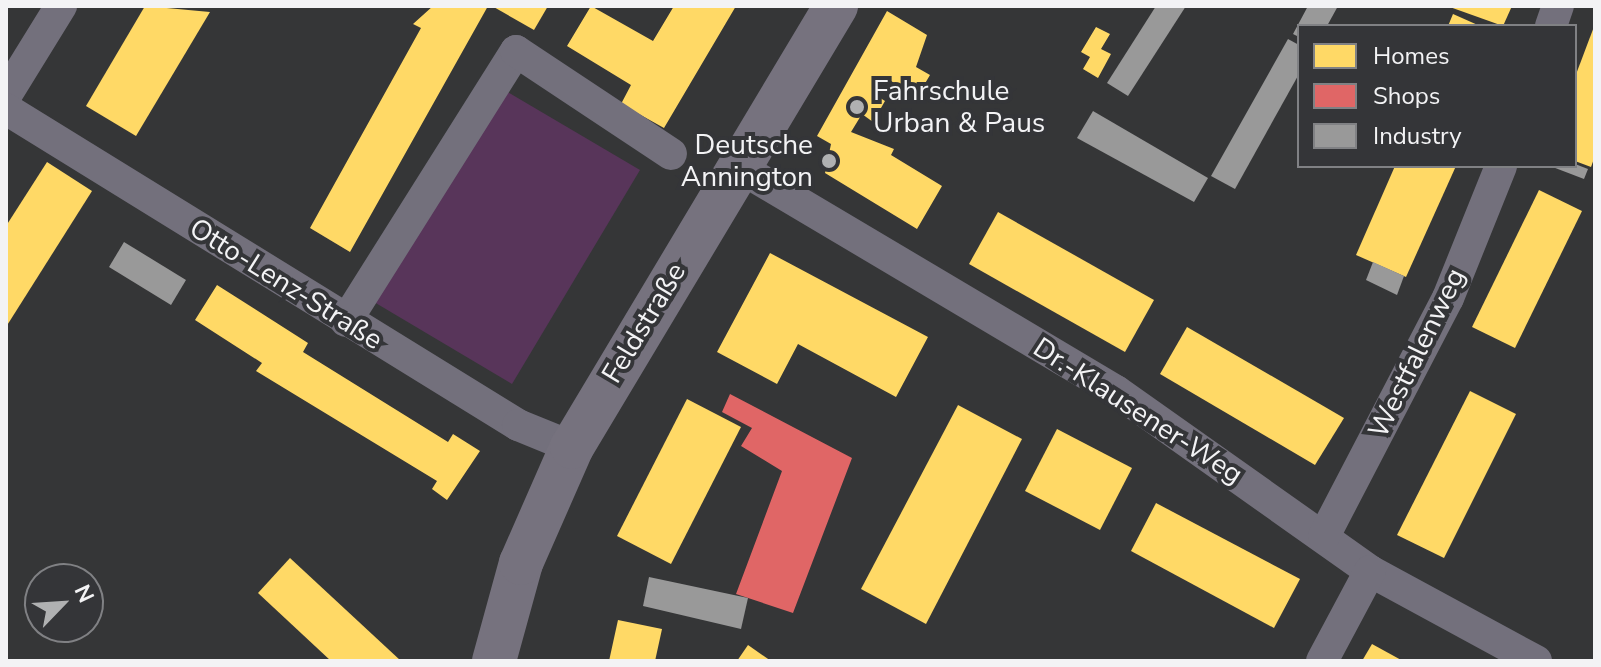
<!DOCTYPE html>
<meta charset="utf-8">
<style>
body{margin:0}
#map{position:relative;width:1601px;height:667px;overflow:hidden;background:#353637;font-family:"Nunito Sans",sans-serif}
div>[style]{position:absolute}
.green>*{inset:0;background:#58355a}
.homes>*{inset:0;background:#ffd966}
.shops>*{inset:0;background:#e06666}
.industry>*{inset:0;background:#999}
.street>*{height:32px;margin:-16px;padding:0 16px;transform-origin:16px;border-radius:16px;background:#73707c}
.secondary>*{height:44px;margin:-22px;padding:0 22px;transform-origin:22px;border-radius:22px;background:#76727e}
.dots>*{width:22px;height:22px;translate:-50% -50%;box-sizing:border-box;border:4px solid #343538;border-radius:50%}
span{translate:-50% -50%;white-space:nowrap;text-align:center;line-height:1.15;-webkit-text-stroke:8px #343538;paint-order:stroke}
.poi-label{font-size:28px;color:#f3f3f5}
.left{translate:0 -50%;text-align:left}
.right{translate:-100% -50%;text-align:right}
.street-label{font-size:28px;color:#f3f3f5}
.frame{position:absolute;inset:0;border:8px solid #f3f3f5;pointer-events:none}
.legend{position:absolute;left:1297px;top:24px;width:280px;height:144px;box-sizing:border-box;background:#343538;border:2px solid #808184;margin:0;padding:10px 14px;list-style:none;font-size:24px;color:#f3f3f5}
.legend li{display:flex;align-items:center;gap:16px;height:40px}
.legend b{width:40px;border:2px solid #808184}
.north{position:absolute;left:24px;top:563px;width:80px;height:80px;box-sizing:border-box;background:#343538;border:2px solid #808184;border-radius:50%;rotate:65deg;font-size:22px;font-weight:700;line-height:32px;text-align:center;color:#f3f3f5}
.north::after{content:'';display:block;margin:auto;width:28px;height:36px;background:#b0b1b2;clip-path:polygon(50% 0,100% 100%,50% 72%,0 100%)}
</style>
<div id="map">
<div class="green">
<div style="clip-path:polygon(501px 88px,640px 170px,512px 384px,374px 302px)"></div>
</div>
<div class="homes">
<div style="clip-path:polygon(145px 6px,210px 12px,136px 136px,86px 106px)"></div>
<div style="clip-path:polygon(433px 6px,488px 6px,350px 252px,310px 228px,421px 28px,413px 24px)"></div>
<div style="clip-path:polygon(492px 6px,548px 6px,534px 30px)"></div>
<div style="clip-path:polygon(591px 6px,653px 41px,674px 6px,736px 6px,664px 128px,621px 104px,631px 85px,567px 46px)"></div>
<div style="clip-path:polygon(1447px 6px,1512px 6px,1503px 26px)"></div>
<div style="clip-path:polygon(887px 11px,927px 35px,916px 67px,930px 75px,917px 97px,883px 76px,874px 94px,885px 101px,873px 122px,862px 114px,851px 132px,894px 149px,891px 155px,942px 186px,917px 229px,825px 173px,831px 144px,817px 136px)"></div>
<div style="clip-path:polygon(1453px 14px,1480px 26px,1448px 26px)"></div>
<div style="clip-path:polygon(1595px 24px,1595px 156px,1591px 167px,1575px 161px,1575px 77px)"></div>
<div style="clip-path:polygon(1096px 27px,1110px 34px,1101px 49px,1111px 54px,1098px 78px,1083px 69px,1090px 57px,1081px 52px)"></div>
<div style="clip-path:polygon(47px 162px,92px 191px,6px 327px,6px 226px)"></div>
<div style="clip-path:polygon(1395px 166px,1456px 166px,1406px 277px,1356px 255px)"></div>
<div style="clip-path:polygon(1539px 190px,1582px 211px,1515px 348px,1472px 327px)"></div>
<div style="clip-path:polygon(998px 212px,1154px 300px,1125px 352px,969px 264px)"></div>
<div style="clip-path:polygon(770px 253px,928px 337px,896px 397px,798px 344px,777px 384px,717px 352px)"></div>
<div style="clip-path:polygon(217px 285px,308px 343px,303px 352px,448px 442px,453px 434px,480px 451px,447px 500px,432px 489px,437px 481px,256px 371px,262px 363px,195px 320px)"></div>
<div style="clip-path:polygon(1187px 327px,1344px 418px,1315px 465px,1160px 374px)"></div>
<div style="clip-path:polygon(1470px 391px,1516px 414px,1444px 558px,1397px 535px)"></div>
<div style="clip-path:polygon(687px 399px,741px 427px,671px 564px,617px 536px)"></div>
<div style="clip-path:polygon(958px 405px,1022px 439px,926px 624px,861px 589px)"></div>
<div style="clip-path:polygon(1057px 429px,1132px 468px,1100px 530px,1025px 491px)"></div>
<div style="clip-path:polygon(1156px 503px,1300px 579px,1274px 628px,1131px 551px)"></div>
<div style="clip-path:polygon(290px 558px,401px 661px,331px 661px,258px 593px)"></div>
<div style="clip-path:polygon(618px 620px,662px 629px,655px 661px,609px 661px)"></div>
<div style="clip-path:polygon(1372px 644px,1403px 661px,1362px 661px)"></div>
<div style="clip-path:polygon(748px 645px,771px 661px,737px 661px)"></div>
</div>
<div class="shops">
<div style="clip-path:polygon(730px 394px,852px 458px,793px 613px,736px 594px,782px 471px,741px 446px,752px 428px,722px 412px)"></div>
</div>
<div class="industry">
<div style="clip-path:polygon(1156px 6px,1186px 6px,1128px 96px,1107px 83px)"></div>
<div style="clip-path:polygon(1308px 6px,1338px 6px,1327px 26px,1299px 26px,1299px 37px,1293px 34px)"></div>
<div style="clip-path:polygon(1288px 39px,1299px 45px,1299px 74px,1235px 189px,1211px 176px)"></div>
<div style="clip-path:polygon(1093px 111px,1208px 178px,1194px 202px,1077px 138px)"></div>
<div style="clip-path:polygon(1575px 164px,1588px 169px,1584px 179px,1550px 166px)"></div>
<div style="clip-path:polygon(124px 242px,186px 280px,171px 305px,109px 267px)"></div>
<div style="clip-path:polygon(1373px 262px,1404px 276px,1397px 295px,1366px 280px)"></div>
<div style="clip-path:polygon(649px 577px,748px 598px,741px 629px,643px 606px)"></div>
</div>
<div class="street">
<div style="left:1551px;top:26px;width:21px;rotate:-71deg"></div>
<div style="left:6px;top:95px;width:105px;rotate:-58.3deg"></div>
<div style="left:6px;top:109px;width:602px;rotate:31.68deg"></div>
<div style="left:518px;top:425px;width:58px;rotate:22.2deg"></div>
<div style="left:737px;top:166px;width:441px;rotate:30.7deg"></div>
<div style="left:1116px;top:391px;width:311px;rotate:35.3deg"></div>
<div style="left:1370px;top:571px;width:189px;rotate:28.5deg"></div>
<div style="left:346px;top:321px;width:319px;rotate:-57.8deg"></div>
<div style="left:516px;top:51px;width:186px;rotate:33.6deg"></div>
<div style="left:1324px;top:536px;width:268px;rotate:-62.5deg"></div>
<div style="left:1448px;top:298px;width:142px;rotate:-68.1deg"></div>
<div style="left:1322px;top:661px;width:102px;rotate:-61.9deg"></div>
</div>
<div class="secondary">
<div style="left:494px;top:661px;width:102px;rotate:-74.6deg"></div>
<div style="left:521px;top:563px;width:127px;rotate:-66.3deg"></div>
<div style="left:572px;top:447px;width:514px;rotate:-59.09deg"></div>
</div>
<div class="dots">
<div style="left:857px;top:107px;background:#b0b1b2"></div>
<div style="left:829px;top:161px;background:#b0b1b2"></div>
</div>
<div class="poi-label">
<span class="left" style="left:873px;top:107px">Fahrschule<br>Urban &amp; Paus</span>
<span class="right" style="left:813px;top:161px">Deutsche<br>Annington</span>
</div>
<div class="street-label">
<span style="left:286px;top:284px;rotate:32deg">Otto-Lenz-Straße</span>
<span style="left:644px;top:323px;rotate:-59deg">Feldstraße</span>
<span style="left:1417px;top:353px;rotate:-64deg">Westfalenweg</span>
<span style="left:1138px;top:411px;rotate:33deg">Dr.-Klausener-Weg</span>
</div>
<div class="frame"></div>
<ul class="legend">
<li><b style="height:22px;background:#ffd966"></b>Homes</li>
<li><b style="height:22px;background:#e06666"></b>Shops</li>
<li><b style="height:22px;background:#999"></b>Industry</li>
</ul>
<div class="north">N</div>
</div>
